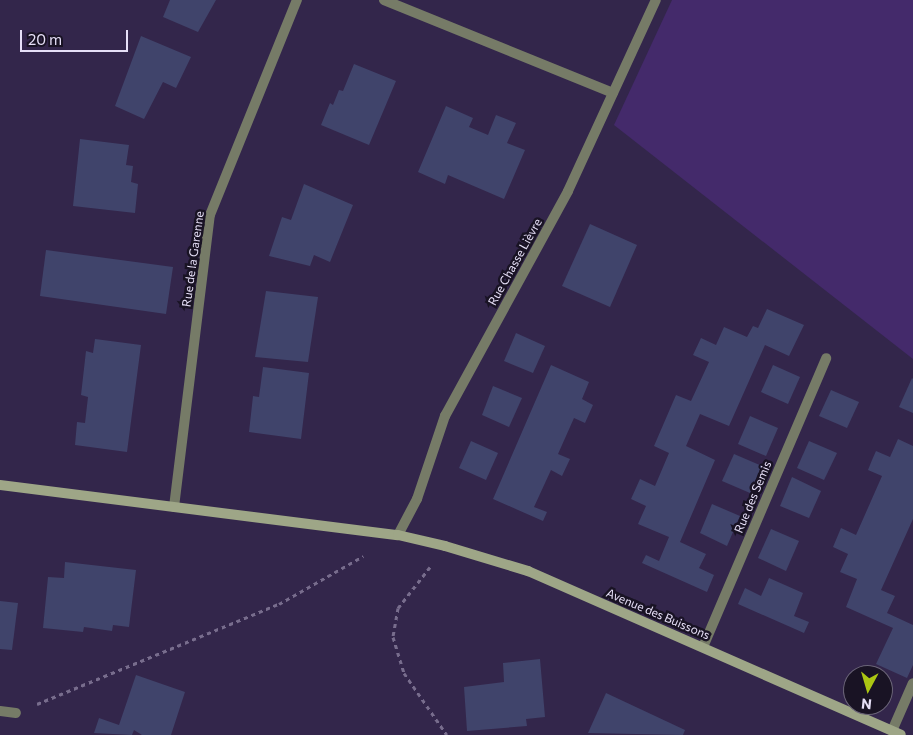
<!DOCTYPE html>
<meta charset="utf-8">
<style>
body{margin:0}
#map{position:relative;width:913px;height:735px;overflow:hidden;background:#33264b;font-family:Commissioner,sans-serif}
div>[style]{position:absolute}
.green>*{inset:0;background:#442a6b}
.building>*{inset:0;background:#40446b}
.path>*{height:3px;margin-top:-1.5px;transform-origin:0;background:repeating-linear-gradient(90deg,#786d8d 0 4px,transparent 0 8px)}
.street>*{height:10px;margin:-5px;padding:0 5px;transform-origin:5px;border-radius:5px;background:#767b67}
.secondary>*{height:10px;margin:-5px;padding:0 5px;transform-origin:5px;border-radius:5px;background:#9ea687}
span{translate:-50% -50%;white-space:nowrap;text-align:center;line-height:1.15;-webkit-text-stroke:5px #191324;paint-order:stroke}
.street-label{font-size:12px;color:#e6dff7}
.north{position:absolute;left:843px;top:665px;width:50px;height:50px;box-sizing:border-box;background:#191324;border:1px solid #6b6578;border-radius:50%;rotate:186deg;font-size:14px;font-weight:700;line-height:20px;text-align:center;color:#e6dff7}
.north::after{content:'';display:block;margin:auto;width:18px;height:22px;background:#acc613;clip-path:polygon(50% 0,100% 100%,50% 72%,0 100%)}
.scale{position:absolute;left:20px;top:30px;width:108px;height:22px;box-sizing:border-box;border:2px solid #e6dff7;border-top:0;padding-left:6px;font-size:15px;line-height:18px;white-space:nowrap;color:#e6dff7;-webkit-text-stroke:4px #191324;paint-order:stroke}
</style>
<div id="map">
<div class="green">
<div style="clip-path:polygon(672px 0,913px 0,913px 359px,614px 125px)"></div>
</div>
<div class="building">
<div style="clip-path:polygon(170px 0,216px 0,198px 32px,163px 17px)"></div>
<div style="clip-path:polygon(141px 36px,191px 57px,176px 88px,163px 82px,144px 119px,115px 106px)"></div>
<div style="clip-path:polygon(354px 64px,396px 81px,369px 145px,321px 125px,330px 103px,333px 105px,339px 90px,343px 91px)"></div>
<div style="clip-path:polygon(446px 106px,473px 118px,469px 127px,488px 135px,496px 115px,516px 123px,507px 143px,525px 150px,504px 199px,448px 175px,445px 184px,418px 172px)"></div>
<div style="clip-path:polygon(80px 139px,129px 145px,126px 165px,133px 166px,131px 182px,138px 184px,135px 213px,73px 206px)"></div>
<div style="clip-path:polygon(304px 184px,353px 205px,330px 262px,314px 255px,310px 266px,269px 256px,282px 217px,291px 220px)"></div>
<div style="clip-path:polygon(590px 224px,637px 245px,610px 307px,562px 286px)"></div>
<div style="clip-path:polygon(46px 250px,173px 267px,166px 314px,40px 296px)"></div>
<div style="clip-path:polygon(266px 291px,318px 297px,308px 362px,255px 357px)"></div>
<div style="clip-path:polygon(767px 309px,804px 325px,789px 356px,765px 345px,729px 426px,700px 414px,686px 446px,715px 460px,680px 542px,706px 554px,699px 568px,714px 575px,707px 592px,642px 563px,646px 555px,659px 561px,669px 537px,638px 524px,646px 506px,631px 499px,640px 479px,655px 486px,669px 453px,654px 446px,676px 395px,691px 401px,709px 362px,693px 355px,701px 338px,716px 345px,724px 327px,747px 337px,753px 326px,758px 328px)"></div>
<div style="clip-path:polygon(516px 333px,545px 346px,533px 373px,504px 361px)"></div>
<div style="clip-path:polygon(95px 339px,141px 345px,127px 452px,75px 445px,77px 422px,85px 423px,88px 397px,81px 395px,86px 351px,93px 353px)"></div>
<div style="clip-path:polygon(551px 365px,589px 382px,582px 399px,593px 405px,585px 423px,574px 418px,558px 454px,570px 459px,562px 476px,551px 470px,534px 507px,547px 512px,543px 521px,493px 499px)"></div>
<div style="clip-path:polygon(773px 365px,800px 377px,788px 404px,761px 392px)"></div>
<div style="clip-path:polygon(263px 367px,309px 373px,301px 439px,249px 432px,253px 396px,259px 397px)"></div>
<div style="clip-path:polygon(912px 378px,913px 379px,913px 413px,899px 407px)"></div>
<div style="clip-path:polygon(493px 386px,522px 398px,509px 427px,482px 415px)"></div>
<div style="clip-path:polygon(831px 390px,859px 402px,847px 428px,819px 416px)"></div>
<div style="clip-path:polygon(750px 416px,778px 428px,766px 456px,738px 444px)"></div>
<div style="clip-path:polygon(898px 439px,913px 446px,913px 519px,881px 590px,895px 596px,887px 613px,913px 625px,913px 665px,907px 678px,876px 664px,893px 628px,846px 607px,857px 579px,840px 572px,848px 554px,833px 547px,841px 528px,856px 535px,882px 476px,868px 470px,872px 460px,876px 451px,890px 457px)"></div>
<div style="clip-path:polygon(471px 441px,498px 453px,486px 480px,459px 468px)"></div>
<div style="clip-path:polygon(809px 441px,837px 453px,824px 480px,797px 468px)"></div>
<div style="clip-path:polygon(734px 454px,762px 466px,750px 493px,722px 481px)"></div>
<div style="clip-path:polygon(792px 477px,821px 491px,809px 518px,780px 506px)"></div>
<div style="clip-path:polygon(712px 504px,740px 516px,727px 546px,700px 533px)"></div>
<div style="clip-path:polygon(771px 529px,799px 541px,786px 571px,758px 558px)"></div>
<div style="clip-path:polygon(65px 562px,136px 570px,129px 627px,113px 625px,112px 631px,84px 627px,83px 632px,43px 628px,48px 577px,64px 578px)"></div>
<div style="clip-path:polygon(769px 578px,803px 593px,794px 616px,809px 622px,804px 633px,738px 604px,745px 588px,761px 596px)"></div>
<div style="clip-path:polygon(0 601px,18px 603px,12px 650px,0 649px)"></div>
<div style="clip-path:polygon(540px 659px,545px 717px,526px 719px,527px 726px,467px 731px,464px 687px,504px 682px,503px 663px)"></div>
<div style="clip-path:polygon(136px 675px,185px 692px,171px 735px,142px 735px,134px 730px,132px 735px,94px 733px,99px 718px,119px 725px)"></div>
<div style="clip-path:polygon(606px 693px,685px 730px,683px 735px,588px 733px)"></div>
</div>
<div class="path">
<div style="left:430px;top:567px;width:52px;rotate:128deg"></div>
<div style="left:398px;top:608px;width:29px;rotate:100deg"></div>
<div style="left:393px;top:637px;width:38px;rotate:73deg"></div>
<div style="left:404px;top:673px;width:75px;rotate:55.3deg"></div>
<div style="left:37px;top:704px;width:262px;rotate:-22.5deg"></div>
<div style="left:279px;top:604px;width:97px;rotate:-29.7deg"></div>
</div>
<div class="street">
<div style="left:384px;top:0;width:247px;rotate:22.1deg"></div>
<div style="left:174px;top:507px;width:294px;rotate:-83deg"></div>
<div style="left:210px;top:215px;width:232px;rotate:-68deg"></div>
<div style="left:398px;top:535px;width:41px;rotate:-62.2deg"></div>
<div style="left:417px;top:499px;width:88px;rotate:-71.4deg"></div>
<div style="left:445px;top:416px;width:256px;rotate:-61.3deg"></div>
<div style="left:568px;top:191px;width:210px;rotate:-65.3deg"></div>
<div style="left:703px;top:647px;width:314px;rotate:-66.9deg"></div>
<div style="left:0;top:711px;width:16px;rotate:7deg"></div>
<div style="left:892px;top:731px;width:52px;rotate:-66.4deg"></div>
</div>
<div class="secondary">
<div style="left:0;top:485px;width:401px;rotate:7.2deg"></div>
<div style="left:398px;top:535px;width:48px;rotate:13.2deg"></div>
<div style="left:445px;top:546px;width:87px;rotate:16.8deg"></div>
<div style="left:528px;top:571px;width:407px;rotate:23.7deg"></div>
</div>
<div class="street-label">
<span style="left:193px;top:259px;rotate:-82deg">Rue de la Garenne</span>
<span style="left:515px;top:262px;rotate:-61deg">Rue Chasse Lièvre</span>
<span style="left:753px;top:497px;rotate:-67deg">Rue des Semis</span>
<span style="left:658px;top:614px;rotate:23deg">Avenue des Buissons</span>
</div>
<div class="north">N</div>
<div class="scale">20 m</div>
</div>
